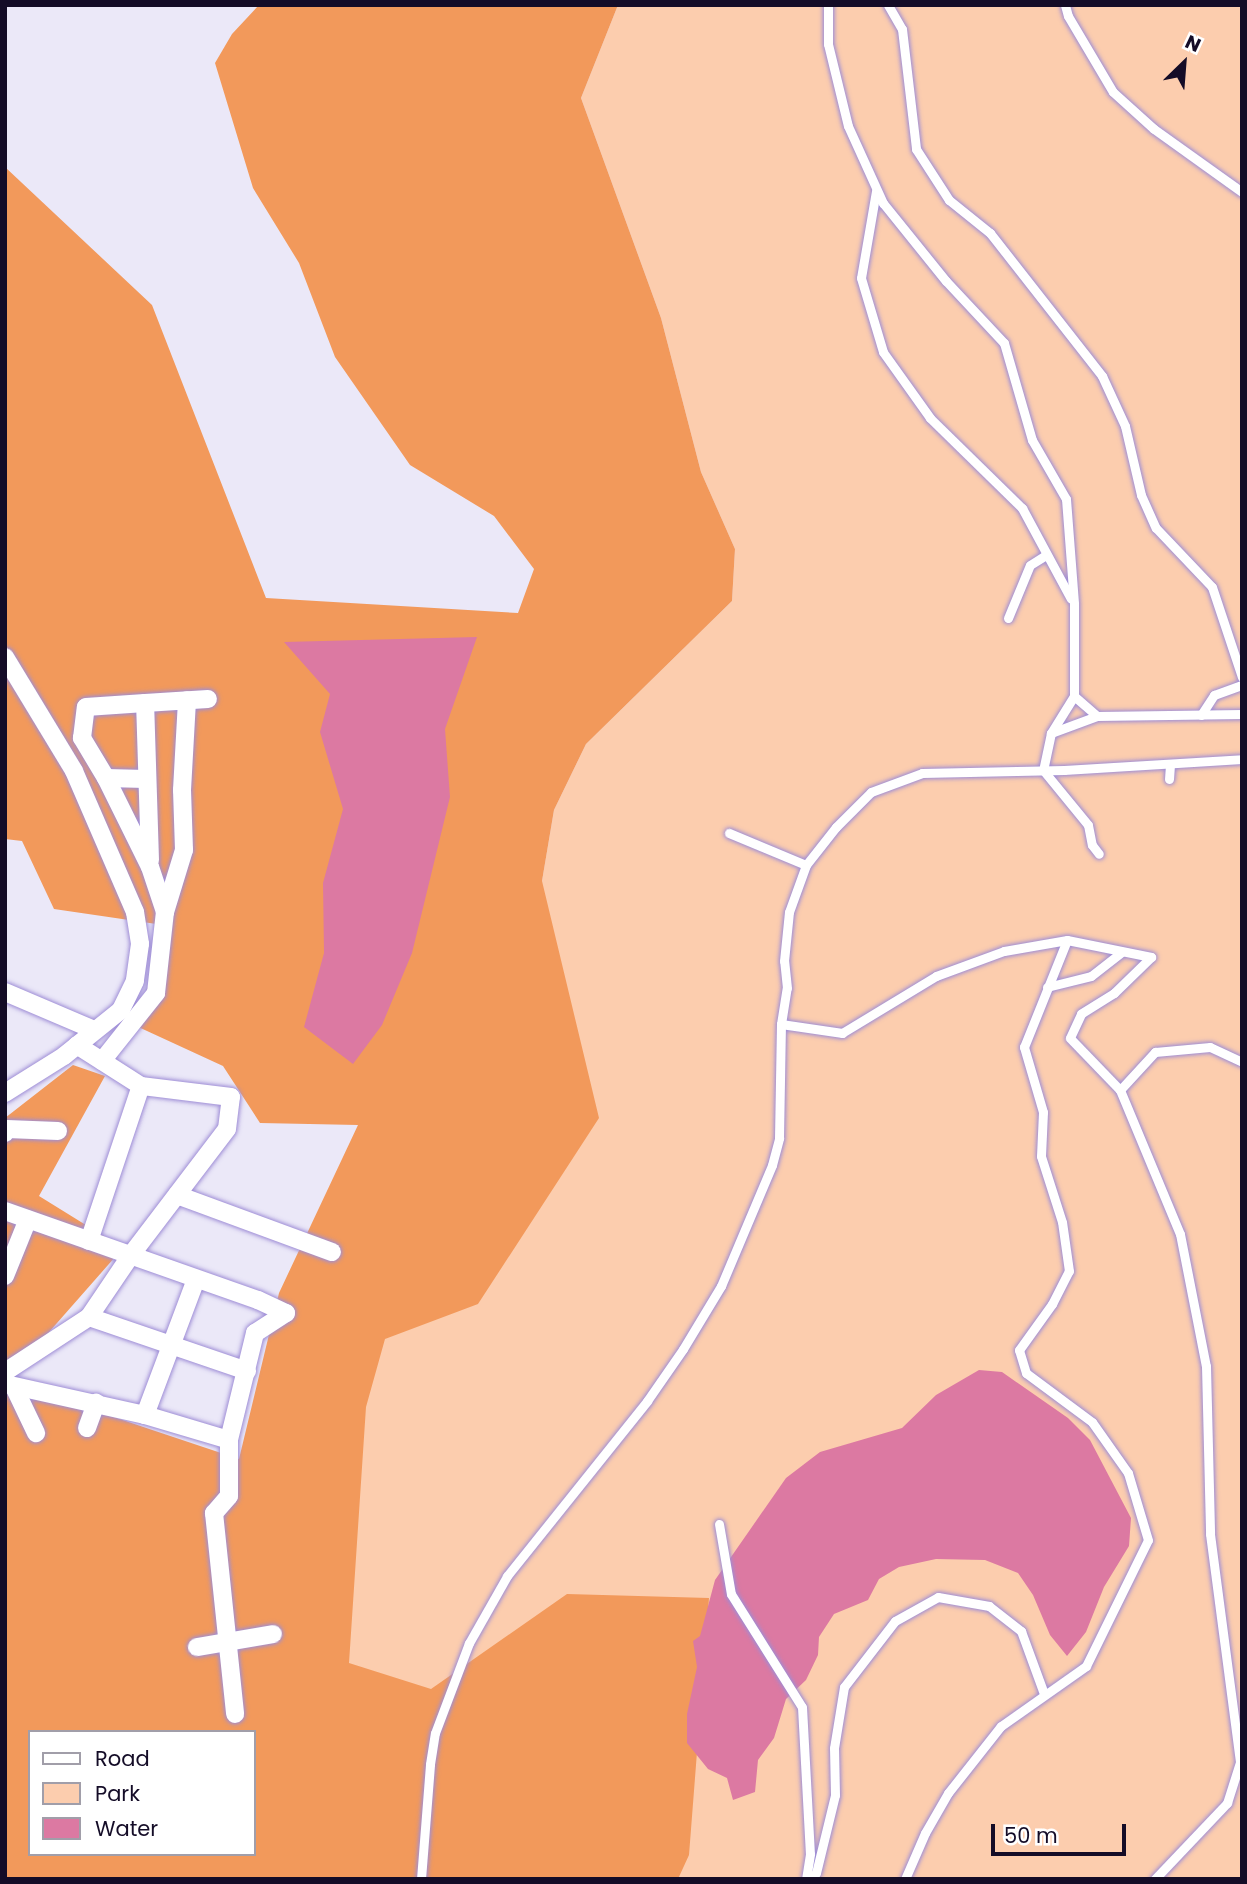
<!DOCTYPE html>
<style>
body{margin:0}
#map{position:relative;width:1247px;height:1884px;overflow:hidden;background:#ebe8f8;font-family:Poppins,sans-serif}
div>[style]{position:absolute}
.green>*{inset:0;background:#fccdae}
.forest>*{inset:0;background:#f2995b}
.water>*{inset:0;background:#dc79a2}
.roads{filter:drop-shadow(0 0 2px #9e8dd6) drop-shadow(0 0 2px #9e8dd6)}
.service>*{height:9px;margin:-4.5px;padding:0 4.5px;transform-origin:4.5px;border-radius:4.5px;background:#fff}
.minor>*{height:18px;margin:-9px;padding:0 9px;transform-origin:9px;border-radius:9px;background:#fff}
span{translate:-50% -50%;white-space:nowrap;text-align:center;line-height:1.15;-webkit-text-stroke:7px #fff;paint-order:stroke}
.frame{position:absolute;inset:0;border:7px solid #140c27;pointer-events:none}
.legend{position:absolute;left:28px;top:1730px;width:228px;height:126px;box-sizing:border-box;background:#fff;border:2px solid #a19ea9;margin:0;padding:9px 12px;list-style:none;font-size:21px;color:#140c27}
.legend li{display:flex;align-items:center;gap:14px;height:35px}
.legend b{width:35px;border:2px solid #a19ea9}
.north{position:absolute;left:1149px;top:28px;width:70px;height:70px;-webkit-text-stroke:5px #fff;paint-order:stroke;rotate:25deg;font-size:19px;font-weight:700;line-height:28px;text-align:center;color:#140c27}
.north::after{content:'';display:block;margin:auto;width:24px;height:32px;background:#140c27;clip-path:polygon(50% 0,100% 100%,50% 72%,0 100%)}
.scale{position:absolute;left:991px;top:1824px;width:135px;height:32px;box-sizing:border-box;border:4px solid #140c27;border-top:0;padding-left:9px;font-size:21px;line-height:24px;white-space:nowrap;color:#140c27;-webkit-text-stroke:5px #fff;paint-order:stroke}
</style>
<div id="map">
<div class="green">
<div style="clip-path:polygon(618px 5px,1242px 5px,1242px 1879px,511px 1879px,295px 1759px,358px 1125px,542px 881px,554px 810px,586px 744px,732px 601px,735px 549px,701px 472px,661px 318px,581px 98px)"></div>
</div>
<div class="forest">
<div style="clip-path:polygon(evenodd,259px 5px,618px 5px,581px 98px,661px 318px,701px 472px,735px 549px,732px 601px,586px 744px,554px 810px,542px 881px,599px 1118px,478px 1304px,385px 1339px,366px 1407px,349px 1663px,431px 1689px,567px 1594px,709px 1598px,689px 1855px,678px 1879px,5px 1879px,5px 1118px,73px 1065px,105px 1076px,39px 1196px,123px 1248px,6px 1381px,239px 1459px,279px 1293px,358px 1125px,260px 1123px,223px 1066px,134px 1025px,170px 926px,54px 909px,22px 841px,5px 839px,5px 167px,152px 305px,266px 598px,518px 613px,534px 569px,494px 516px,410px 465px,335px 357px,299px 263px,253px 188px,215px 63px,232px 34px,259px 5px,30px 1732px,254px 1732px,254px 1854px,30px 1854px,30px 1732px)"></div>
</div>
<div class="water">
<div style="clip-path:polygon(477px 637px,445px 729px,450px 797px,412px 953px,382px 1025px,353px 1064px,304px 1027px,324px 953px,323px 883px,343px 809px,320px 732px,330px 694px,284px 642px)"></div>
<div style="clip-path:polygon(979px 1370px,1002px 1372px,1068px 1418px,1090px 1440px,1131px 1518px,1129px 1546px,1104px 1587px,1086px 1632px,1067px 1656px,1050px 1635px,1033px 1595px,1018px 1573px,985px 1560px,936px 1559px,899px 1567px,879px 1579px,868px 1600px,834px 1614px,819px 1637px,818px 1655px,806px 1680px,786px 1699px,774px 1738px,758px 1760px,755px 1792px,733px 1800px,727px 1778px,708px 1769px,687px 1743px,687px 1714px,697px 1667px,693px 1641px,700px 1636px,715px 1580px,786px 1478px,820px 1452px,902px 1428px,936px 1395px)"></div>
</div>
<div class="roads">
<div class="service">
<div style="left:828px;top:5px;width:39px;rotate:90deg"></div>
<div style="left:828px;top:44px;width:84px;rotate:76.3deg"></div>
<div style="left:848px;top:126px;width:85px;rotate:65.6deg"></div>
<div style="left:883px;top:203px;width:100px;rotate:51.1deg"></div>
<div style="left:946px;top:281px;width:85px;rotate:46.9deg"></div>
<div style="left:1004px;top:343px;width:101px;rotate:73.9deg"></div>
<div style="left:1032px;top:440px;width:68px;rotate:60deg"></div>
<div style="left:1066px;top:499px;width:105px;rotate:85.6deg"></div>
<div style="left:1074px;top:604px;width:92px;rotate:90deg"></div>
<div style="left:1074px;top:696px;width:44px;rotate:121.9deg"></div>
<div style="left:1051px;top:733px;width:38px;rotate:102deg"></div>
<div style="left:1043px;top:770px;width:71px;rotate:50.7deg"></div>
<div style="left:1088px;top:825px;width:20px;rotate:79deg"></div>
<div style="left:1092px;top:845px;width:11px;rotate:52deg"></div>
<div style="left:888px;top:5px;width:28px;rotate:60deg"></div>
<div style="left:902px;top:29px;width:121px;rotate:83.3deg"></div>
<div style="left:916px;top:149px;width:61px;rotate:57.1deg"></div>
<div style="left:949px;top:200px;width:53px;rotate:38.8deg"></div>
<div style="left:990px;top:233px;width:182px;rotate:51.9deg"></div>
<div style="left:1102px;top:376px;width:55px;rotate:65.3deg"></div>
<div style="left:1125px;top:426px;width:71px;rotate:76.9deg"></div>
<div style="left:1141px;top:495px;width:36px;rotate:66deg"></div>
<div style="left:1156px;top:528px;width:81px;rotate:46.5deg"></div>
<div style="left:1212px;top:587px;width:95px;rotate:71.6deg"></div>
<div style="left:1065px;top:5px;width:11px;rotate:75deg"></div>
<div style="left:1068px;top:16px;width:88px;rotate:59.4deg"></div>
<div style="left:1113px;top:92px;width:55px;rotate:42.1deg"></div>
<div style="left:1154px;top:129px;width:108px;rotate:35.6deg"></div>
<div style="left:876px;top:191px;width:88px;rotate:99.8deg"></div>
<div style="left:861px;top:278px;width:77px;rotate:73.4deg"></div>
<div style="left:883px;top:352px;width:81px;rotate:54.5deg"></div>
<div style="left:930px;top:418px;width:129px;rotate:44.4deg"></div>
<div style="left:1022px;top:508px;width:103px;rotate:61.7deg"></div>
<div style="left:1008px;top:618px;width:57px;rotate:-67.5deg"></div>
<div style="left:1030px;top:565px;width:19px;rotate:-32deg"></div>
<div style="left:1074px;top:696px;width:30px;rotate:41deg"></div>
<div style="left:1097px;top:716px;width:145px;rotate:-0.8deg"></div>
<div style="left:1201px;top:715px;width:24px;rotate:-57deg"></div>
<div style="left:1214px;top:695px;width:30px;rotate:-20deg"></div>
<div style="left:1051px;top:733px;width:49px;rotate:-20.3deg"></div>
<div style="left:1169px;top:779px;width:15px;rotate:-86deg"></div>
<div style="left:729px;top:833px;width:83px;rotate:22.6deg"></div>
<div style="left:1047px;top:987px;width:45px;rotate:-14deg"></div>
<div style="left:1091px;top:976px;width:39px;rotate:-38deg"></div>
<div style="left:781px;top:1024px;width:62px;rotate:8.4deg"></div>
<div style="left:842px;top:1033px;width:110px;rotate:-31.2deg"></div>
<div style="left:936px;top:976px;width:72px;rotate:-20.2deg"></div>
<div style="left:1004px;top:951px;width:64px;rotate:-9.9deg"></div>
<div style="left:1067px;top:940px;width:86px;rotate:11.4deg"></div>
<div style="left:1151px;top:957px;width:52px;rotate:135.8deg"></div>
<div style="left:1114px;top:993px;width:39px;rotate:148deg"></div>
<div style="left:1081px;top:1014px;width:26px;rotate:115deg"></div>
<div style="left:1070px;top:1038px;width:72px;rotate:46.1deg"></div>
<div style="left:1120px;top:1090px;width:156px;rotate:67.4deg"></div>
<div style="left:1180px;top:1234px;width:135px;rotate:78.9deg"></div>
<div style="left:1206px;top:1366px;width:168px;rotate:88.6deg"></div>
<div style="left:1210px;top:1534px;width:230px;rotate:82.5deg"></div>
<div style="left:1240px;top:1762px;width:43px;rotate:107.6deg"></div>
<div style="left:1227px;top:1803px;width:105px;rotate:133.5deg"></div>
<div style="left:1120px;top:1090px;width:52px;rotate:-47.4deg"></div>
<div style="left:1155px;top:1052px;width:55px;rotate:-5.2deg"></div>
<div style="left:1210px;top:1047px;width:35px;rotate:25deg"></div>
<div style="left:719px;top:1524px;width:71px;rotate:80.3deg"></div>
<div style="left:731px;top:1594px;width:133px;rotate:57.9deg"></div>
<div style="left:802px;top:1707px;width:147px;rotate:86.9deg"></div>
<div style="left:810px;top:1854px;width:25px;rotate:99deg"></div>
<div style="left:421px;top:1879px;width:115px;rotate:-85.5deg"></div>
<div style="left:430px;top:1764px;width:31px;rotate:-81deg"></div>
<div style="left:435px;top:1733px;width:96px;rotate:-69.3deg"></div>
<div style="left:469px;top:1643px;width:77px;rotate:-60.4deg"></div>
<div style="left:507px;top:1576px;width:224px;rotate:-51.3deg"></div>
<div style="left:647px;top:1401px;width:63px;rotate:-55.3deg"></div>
<div style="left:683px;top:1349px;width:74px;rotate:-58.9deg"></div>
<div style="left:721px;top:1286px;width:131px;rotate:-67.1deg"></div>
<div style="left:772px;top:1165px;width:28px;rotate:-75deg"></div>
<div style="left:779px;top:1138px;width:114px;rotate:-89deg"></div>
<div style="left:781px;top:1024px;width:36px;rotate:-81deg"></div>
<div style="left:787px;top:988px;width:27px;rotate:-96deg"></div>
<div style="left:784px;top:961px;width:49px;rotate:-84.2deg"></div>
<div style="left:789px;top:912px;width:50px;rotate:-70.1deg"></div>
<div style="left:806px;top:865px;width:48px;rotate:-51.7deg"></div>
<div style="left:836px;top:827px;width:49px;rotate:-45deg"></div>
<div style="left:871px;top:792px;width:54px;rotate:-20.4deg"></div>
<div style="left:922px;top:773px;width:142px;rotate:-1.2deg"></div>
<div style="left:1064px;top:770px;width:178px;rotate:-3.5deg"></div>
<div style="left:810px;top:1879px;width:8px;rotate:-45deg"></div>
<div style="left:816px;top:1873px;width:80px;rotate:-76.3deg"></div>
<div style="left:835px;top:1795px;width:47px;rotate:-91.2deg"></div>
<div style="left:834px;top:1748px;width:62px;rotate:-80.7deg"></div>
<div style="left:844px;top:1687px;width:83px;rotate:-52.3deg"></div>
<div style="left:895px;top:1621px;width:49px;rotate:-29.2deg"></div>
<div style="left:938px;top:1597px;width:52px;rotate:10deg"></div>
<div style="left:989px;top:1606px;width:41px;rotate:38deg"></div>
<div style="left:1021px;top:1631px;width:67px;rotate:69.9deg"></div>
<div style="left:905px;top:1879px;width:50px;rotate:-66.5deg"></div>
<div style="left:925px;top:1833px;width:46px;rotate:-60.1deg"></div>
<div style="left:948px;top:1793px;width:85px;rotate:-51.7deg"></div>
<div style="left:1001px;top:1726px;width:104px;rotate:-35.2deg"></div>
<div style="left:1086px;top:1666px;width:140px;rotate:-63.8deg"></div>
<div style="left:1148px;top:1540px;width:70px;rotate:-106.6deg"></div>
<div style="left:1128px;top:1473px;width:62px;rotate:-125.2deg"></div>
<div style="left:1092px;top:1422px;width:82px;rotate:-143.4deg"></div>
<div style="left:1026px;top:1373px;width:24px;rotate:-107deg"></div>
<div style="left:1019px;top:1350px;width:57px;rotate:-54.3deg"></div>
<div style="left:1052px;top:1304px;width:37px;rotate:-63deg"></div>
<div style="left:1069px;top:1271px;width:49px;rotate:-98.1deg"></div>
<div style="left:1062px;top:1222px;width:69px;rotate:-107.7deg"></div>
<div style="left:1041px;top:1156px;width:44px;rotate:-87.4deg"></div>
<div style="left:1043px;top:1112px;width:68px;rotate:-106.3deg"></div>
<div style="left:1024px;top:1047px;width:115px;rotate:-68.1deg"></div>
</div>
<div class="minor">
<div style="left:5px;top:657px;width:133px;rotate:58.8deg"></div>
<div style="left:74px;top:771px;width:154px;rotate:66.6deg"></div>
<div style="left:135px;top:912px;width:32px;rotate:81deg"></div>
<div style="left:140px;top:944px;width:37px;rotate:98deg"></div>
<div style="left:135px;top:981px;width:32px;rotate:116deg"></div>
<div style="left:121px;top:1010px;width:73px;rotate:141.1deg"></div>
<div style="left:64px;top:1056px;width:70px;rotate:147.9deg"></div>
<div style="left:106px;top:778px;width:40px;rotate:1.4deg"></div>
<div style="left:150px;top:860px;width:157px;rotate:-91.8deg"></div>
<div style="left:145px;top:703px;width:63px;rotate:-3.6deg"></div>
<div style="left:165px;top:912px;width:65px;rotate:-73deg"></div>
<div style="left:184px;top:850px;width:60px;rotate:-91.9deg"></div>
<div style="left:182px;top:790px;width:90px;rotate:-86.8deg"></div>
<div style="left:5px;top:992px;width:97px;rotate:23.1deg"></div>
<div style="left:102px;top:1061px;width:87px;rotate:-51.5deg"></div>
<div style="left:156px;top:993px;width:81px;rotate:-83.7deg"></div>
<div style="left:165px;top:912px;width:47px;rotate:-108.4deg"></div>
<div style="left:150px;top:867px;width:99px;rotate:-116.3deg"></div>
<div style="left:106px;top:778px;width:47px;rotate:-121deg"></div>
<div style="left:82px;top:738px;width:31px;rotate:-83deg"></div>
<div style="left:86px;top:707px;width:59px;rotate:-3.9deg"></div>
<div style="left:5px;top:1133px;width:4px;rotate:-63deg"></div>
<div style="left:7px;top:1129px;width:51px;rotate:2.2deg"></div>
<div style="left:177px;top:1195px;width:165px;rotate:20.2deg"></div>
<div style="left:5px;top:1211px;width:268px;rotate:19.4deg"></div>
<div style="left:258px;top:1300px;width:31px;rotate:25deg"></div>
<div style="left:286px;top:1313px;width:37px;rotate:147deg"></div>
<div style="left:255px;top:1333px;width:110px;rotate:103.7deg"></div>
<div style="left:229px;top:1440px;width:88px;rotate:-163.4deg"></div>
<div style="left:145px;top:1415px;width:143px;rotate:-167.5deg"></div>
<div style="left:89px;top:1241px;width:163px;rotate:-71.5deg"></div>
<div style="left:5px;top:1276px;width:61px;rotate:-68deg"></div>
<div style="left:89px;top:1317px;width:167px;rotate:18.9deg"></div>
<div style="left:5px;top:1372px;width:100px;rotate:-33.2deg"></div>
<div style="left:89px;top:1317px;width:75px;rotate:-55.9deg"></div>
<div style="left:131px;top:1255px;width:158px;rotate:-52.7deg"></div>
<div style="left:227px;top:1129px;width:32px;rotate:-83deg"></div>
<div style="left:231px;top:1097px;width:91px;rotate:-173deg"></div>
<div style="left:141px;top:1086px;width:76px;rotate:-147.4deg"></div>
<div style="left:15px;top:1389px;width:49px;rotate:64.5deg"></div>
<div style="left:145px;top:1415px;width:145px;rotate:-69.4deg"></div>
<div style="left:87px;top:1428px;width:27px;rotate:-70deg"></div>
<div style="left:229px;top:1440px;width:56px;rotate:90deg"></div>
<div style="left:229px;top:1496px;width:23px;rotate:131deg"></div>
<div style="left:214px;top:1513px;width:202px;rotate:84deg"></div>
<div style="left:197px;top:1647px;width:77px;rotate:-9.7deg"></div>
</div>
</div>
<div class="frame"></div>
<ul class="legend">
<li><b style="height:9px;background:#fff"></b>Road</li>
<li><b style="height:19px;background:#fccdae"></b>Park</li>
<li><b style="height:19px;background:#dc79a2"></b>Water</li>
</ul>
<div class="north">N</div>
<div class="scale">50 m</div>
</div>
